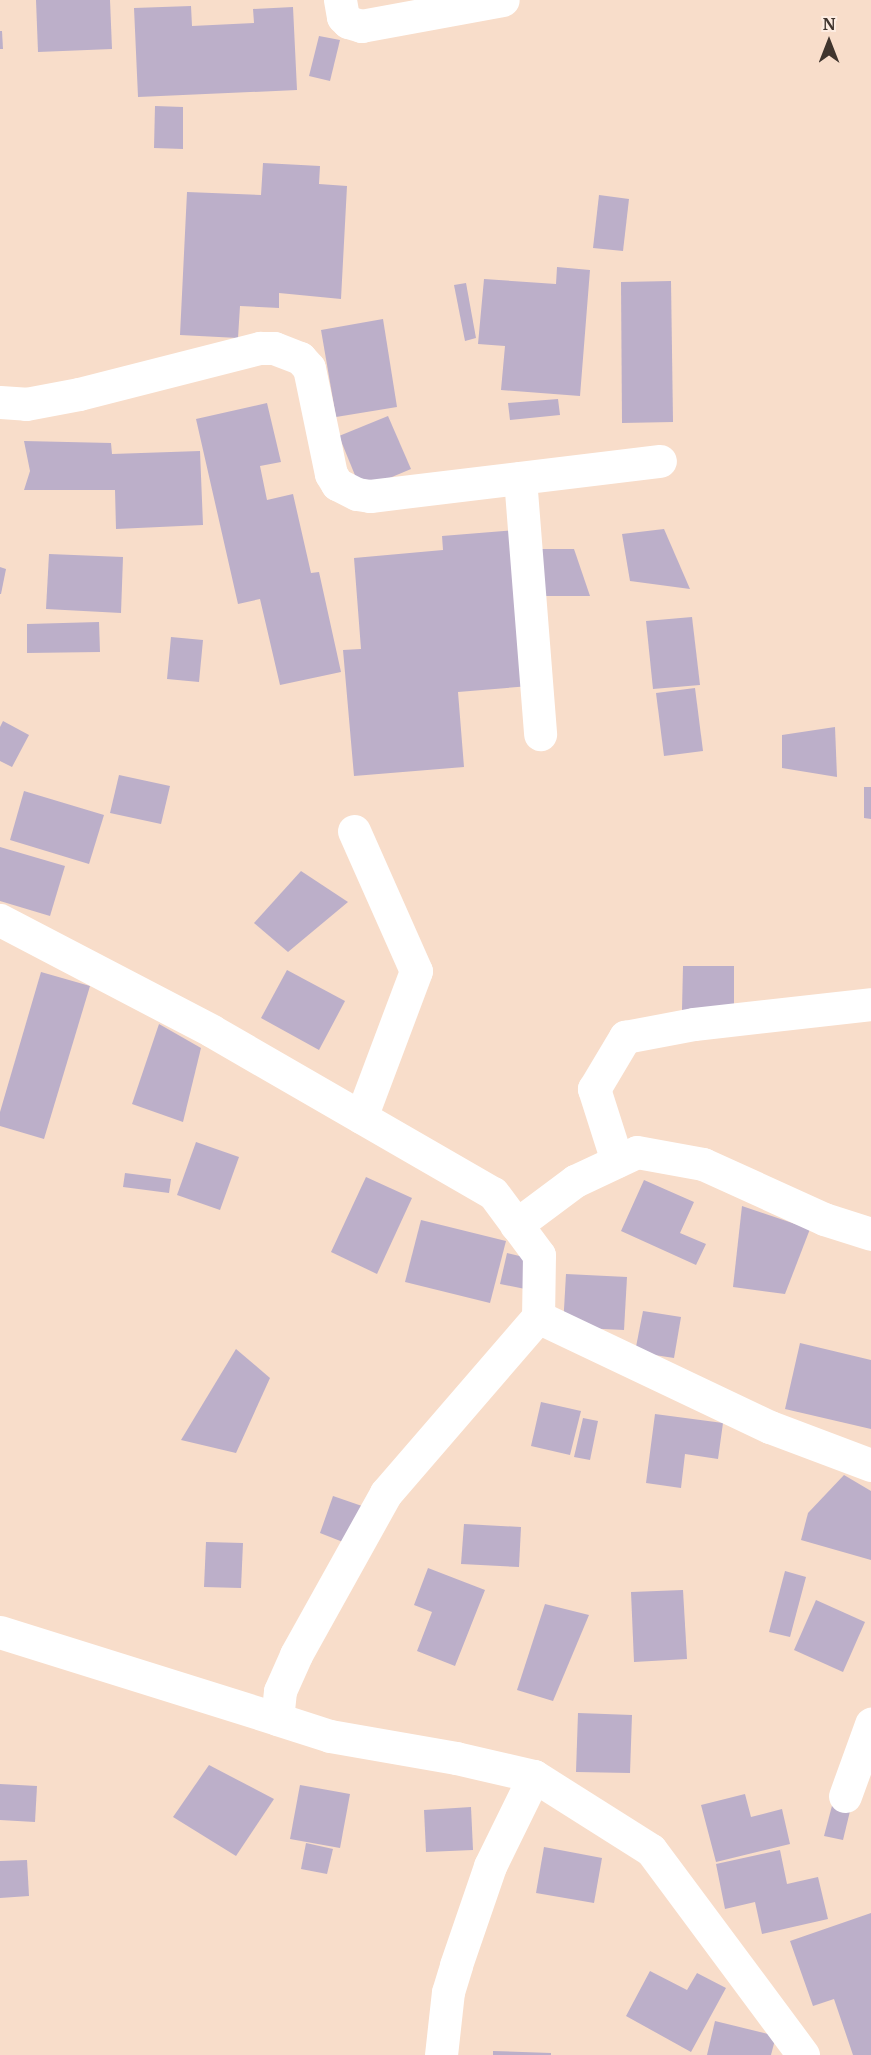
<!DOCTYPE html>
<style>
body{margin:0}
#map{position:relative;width:871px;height:2055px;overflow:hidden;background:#f8ddca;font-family:Merriweather,serif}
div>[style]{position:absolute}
.building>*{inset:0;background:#bcafc9}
.street>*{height:33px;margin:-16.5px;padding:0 16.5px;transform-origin:16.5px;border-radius:16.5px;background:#fff}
span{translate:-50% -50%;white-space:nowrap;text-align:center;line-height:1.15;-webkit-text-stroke:4.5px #fdece1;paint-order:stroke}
.north{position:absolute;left:799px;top:12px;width:60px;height:60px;-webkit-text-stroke:4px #fdece1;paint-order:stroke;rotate:0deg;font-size:16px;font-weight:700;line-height:24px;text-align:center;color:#40352e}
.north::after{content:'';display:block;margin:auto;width:21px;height:27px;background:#40352e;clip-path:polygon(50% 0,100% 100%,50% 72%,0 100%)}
</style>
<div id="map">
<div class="building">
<div style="clip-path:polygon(36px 0,110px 0,112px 49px,38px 52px)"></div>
<div style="clip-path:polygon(191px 6px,192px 26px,254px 23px,253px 9px,293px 7px,297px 90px,138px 97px,134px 8px)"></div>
<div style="clip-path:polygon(0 31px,2px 31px,3px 49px,0 49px)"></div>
<div style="clip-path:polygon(319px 36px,340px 40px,330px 81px,309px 76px)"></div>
<div style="clip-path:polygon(155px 106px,183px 107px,183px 149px,154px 148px)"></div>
<div style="clip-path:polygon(263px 163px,320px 166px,319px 184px,347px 186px,341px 299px,279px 293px,279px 308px,240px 306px,238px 338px,180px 335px,187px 192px,261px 195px)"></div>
<div style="clip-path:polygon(599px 195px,629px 199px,623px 251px,593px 248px)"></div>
<div style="clip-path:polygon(557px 267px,590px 270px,580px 396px,501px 390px,505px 346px,478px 344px,484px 279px,556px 284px)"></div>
<div style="clip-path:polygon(671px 281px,673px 422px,622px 423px,621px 282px)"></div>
<div style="clip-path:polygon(466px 283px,476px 338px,465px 341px,454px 285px)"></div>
<div style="clip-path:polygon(383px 319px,397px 407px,336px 417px,321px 330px)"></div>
<div style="clip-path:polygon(558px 399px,560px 415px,510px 420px,508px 403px)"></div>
<div style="clip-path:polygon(267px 403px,281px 462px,260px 466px,267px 500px,293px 494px,311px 573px,319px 572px,341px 672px,280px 685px,260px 599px,238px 604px,196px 419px)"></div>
<div style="clip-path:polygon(388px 416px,411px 469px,361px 490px,339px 436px)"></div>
<div style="clip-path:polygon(24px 441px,111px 443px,112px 454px,200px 451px,203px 525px,116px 529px,115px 490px,24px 490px,30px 471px)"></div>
<div style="clip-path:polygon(664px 529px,690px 589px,630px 581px,622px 534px)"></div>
<div style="clip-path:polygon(517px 530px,530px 686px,458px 692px,464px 767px,354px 776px,343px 650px,361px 649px,354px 558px,443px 550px,442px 536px)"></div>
<div style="clip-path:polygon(535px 549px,574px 549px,590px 596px,540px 596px)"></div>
<div style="clip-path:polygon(49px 554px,123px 557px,121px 613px,46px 609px)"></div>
<div style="clip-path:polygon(0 567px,6px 569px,1px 594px,0 594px)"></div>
<div style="clip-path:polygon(692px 617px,700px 685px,653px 689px,646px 621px)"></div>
<div style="clip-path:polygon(99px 622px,100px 652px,27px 653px,27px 624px)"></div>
<div style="clip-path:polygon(171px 637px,203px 640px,199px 682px,167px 679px)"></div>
<div style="clip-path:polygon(695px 688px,703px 751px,664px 756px,656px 693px)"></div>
<div style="clip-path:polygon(3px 721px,29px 735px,12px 767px,0 761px,0 727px)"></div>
<div style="clip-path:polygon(835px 727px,837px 777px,782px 768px,782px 735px)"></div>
<div style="clip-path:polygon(119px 775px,170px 786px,161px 824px,110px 813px)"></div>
<div style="clip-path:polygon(864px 787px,871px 787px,871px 819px,864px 818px)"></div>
<div style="clip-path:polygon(24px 791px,104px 815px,89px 864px,10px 840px)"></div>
<div style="clip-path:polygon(0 847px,65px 866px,50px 916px,0 901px)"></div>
<div style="clip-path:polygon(301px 871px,348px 902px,288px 952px,254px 923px)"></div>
<div style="clip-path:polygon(683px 966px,734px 966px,734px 1011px,682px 1010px)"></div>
<div style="clip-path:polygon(287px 970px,345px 1001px,319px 1050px,261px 1018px)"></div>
<div style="clip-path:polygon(41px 972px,90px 986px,44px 1139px,0 1126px,0 1112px)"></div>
<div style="clip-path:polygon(159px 1024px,201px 1048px,183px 1122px,132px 1104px)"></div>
<div style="clip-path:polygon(196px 1142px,239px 1157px,220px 1210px,177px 1195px)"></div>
<div style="clip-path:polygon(125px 1173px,171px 1179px,169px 1193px,123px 1187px)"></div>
<div style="clip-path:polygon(366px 1177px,412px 1198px,377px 1274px,331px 1252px)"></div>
<div style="clip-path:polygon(644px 1180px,694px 1202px,680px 1233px,706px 1244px,696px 1265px,621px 1231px)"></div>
<div style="clip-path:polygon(742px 1206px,810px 1229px,785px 1294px,733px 1287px)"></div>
<div style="clip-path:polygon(421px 1220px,506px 1241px,490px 1303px,405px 1282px)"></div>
<div style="clip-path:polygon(507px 1253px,536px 1260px,530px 1290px,500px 1284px)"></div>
<div style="clip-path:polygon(566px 1274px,627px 1277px,624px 1330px,563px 1327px)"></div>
<div style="clip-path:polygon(643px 1311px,681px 1317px,674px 1358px,635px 1352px)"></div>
<div style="clip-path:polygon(800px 1343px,871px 1360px,871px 1429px,785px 1409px)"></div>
<div style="clip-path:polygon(236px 1349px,270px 1378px,236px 1453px,181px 1440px)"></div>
<div style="clip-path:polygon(541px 1402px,581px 1411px,570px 1455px,531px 1446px)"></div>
<div style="clip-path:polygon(655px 1414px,723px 1423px,718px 1459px,685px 1454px,681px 1488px,646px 1483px)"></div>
<div style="clip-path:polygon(583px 1418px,598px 1421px,590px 1460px,574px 1457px)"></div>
<div style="clip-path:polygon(844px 1475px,871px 1491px,871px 1560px,801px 1540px,808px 1513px)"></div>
<div style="clip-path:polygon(333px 1496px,362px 1506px,348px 1544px,320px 1533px)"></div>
<div style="clip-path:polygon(464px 1524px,521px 1527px,519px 1567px,461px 1564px)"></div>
<div style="clip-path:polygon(206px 1542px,243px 1543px,241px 1588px,204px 1587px)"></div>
<div style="clip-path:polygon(428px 1568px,485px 1590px,455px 1666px,417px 1651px,432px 1612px,414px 1605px)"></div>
<div style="clip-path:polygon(785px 1571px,806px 1577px,790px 1637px,769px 1632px)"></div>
<div style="clip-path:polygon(683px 1590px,687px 1659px,634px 1662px,631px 1592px)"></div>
<div style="clip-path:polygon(816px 1600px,865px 1622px,843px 1672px,794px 1650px)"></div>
<div style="clip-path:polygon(545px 1604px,589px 1615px,553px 1701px,517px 1690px)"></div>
<div style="clip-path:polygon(578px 1713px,632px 1715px,630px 1773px,576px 1772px)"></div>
<div style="clip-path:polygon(209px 1765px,274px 1799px,236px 1856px,173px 1817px)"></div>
<div style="clip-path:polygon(0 1784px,37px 1786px,35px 1822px,0 1820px)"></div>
<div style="clip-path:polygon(300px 1785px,350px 1794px,340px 1848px,290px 1839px)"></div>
<div style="clip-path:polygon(745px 1794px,751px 1817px,782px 1809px,790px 1844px,716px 1862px,701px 1805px)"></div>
<div style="clip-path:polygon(833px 1802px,851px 1807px,843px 1840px,824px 1836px)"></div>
<div style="clip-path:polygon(471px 1807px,473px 1850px,426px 1852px,424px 1810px)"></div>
<div style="clip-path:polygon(306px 1843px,333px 1849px,327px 1874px,301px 1869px)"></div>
<div style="clip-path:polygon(544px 1847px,602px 1858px,594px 1903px,536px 1893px)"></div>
<div style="clip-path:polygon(780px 1850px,787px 1884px,818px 1877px,828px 1919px,762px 1934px,755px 1902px,725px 1909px,716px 1864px)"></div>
<div style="clip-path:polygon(27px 1860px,29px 1896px,0 1898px,0 1861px)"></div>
<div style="clip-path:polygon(871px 1913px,871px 2055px,853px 2055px,834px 1999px,813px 2006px,790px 1941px)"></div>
<div style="clip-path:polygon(650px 1971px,687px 1990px,697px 1973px,726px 1988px,691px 2052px,626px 2016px)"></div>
<div style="clip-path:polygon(715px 2021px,776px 2036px,771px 2055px,707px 2055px)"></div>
<div style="clip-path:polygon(493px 2051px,551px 2053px,551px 2055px,493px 2055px)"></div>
</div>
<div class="street">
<div style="left:340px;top:0;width:17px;rotate:80deg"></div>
<div style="left:343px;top:17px;width:7px;rotate:45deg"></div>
<div style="left:348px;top:22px;width:14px;rotate:17deg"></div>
<div style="left:361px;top:26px;width:144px;rotate:-10.4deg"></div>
<div style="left:0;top:402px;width:26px;rotate:4deg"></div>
<div style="left:26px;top:404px;width:54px;rotate:-10.7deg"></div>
<div style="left:79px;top:394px;width:187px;rotate:-14.3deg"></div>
<div style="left:260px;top:348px;width:14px"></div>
<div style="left:274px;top:348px;width:28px;rotate:21deg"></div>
<div style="left:300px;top:358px;width:13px;rotate:48deg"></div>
<div style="left:309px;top:368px;width:108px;rotate:78.3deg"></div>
<div style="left:331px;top:474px;width:12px;rotate:59deg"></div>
<div style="left:337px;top:484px;width:22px;rotate:27deg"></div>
<div style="left:357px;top:494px;width:13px;rotate:9deg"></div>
<div style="left:370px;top:496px;width:292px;rotate:-6.9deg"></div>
<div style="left:520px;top:478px;width:257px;rotate:85.5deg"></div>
<div style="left:354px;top:831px;width:153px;rotate:66.1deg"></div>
<div style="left:416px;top:971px;width:156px;rotate:110.6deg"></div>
<div style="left:0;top:920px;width:239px;rotate:27.6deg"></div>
<div style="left:212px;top:1031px;width:324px;rotate:30deg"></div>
<div style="left:493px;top:1193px;width:77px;rotate:53.4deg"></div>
<div style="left:539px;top:1255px;width:62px;rotate:90.9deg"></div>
<div style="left:538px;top:1317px;width:233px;rotate:130.8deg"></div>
<div style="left:386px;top:1493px;width:185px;rotate:119.1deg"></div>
<div style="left:296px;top:1655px;width:39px;rotate:114deg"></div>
<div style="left:280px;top:1691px;width:28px;rotate:96deg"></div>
<div style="left:277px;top:1719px;width:56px;rotate:17.8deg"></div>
<div style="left:330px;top:1736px;width:128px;rotate:9.9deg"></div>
<div style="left:456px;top:1758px;width:80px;rotate:13deg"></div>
<div style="left:534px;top:1776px;width:138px;rotate:32.3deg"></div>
<div style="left:651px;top:1850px;width:255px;rotate:53.4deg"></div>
<div style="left:617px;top:1161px;width:76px;rotate:-107.7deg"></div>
<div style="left:594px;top:1089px;width:61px;rotate:-59.2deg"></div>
<div style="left:625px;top:1037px;width:70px;rotate:-10.7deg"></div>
<div style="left:694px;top:1024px;width:178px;rotate:-6.4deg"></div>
<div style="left:516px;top:1225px;width:74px;rotate:-36.7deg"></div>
<div style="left:575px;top:1181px;width:68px;rotate:-25.1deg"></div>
<div style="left:637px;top:1152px;width:67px;rotate:10.3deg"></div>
<div style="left:703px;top:1164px;width:133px;rotate:24.4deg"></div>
<div style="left:824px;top:1219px;width:49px;rotate:17.7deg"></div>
<div style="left:538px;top:1317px;width:257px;rotate:25.4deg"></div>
<div style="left:770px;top:1427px;width:108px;rotate:20.6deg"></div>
<div style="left:0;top:1632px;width:290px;rotate:17.4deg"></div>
<div style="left:845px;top:1796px;width:77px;rotate:-70.1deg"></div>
<div style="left:441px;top:2055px;width:63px;rotate:-83.7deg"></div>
<div style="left:448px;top:1992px;width:28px;rotate:-73deg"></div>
<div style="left:456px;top:1965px;width:105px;rotate:-71deg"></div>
<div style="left:490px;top:1866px;width:100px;rotate:-63.9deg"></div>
</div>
<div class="north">N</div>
</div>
